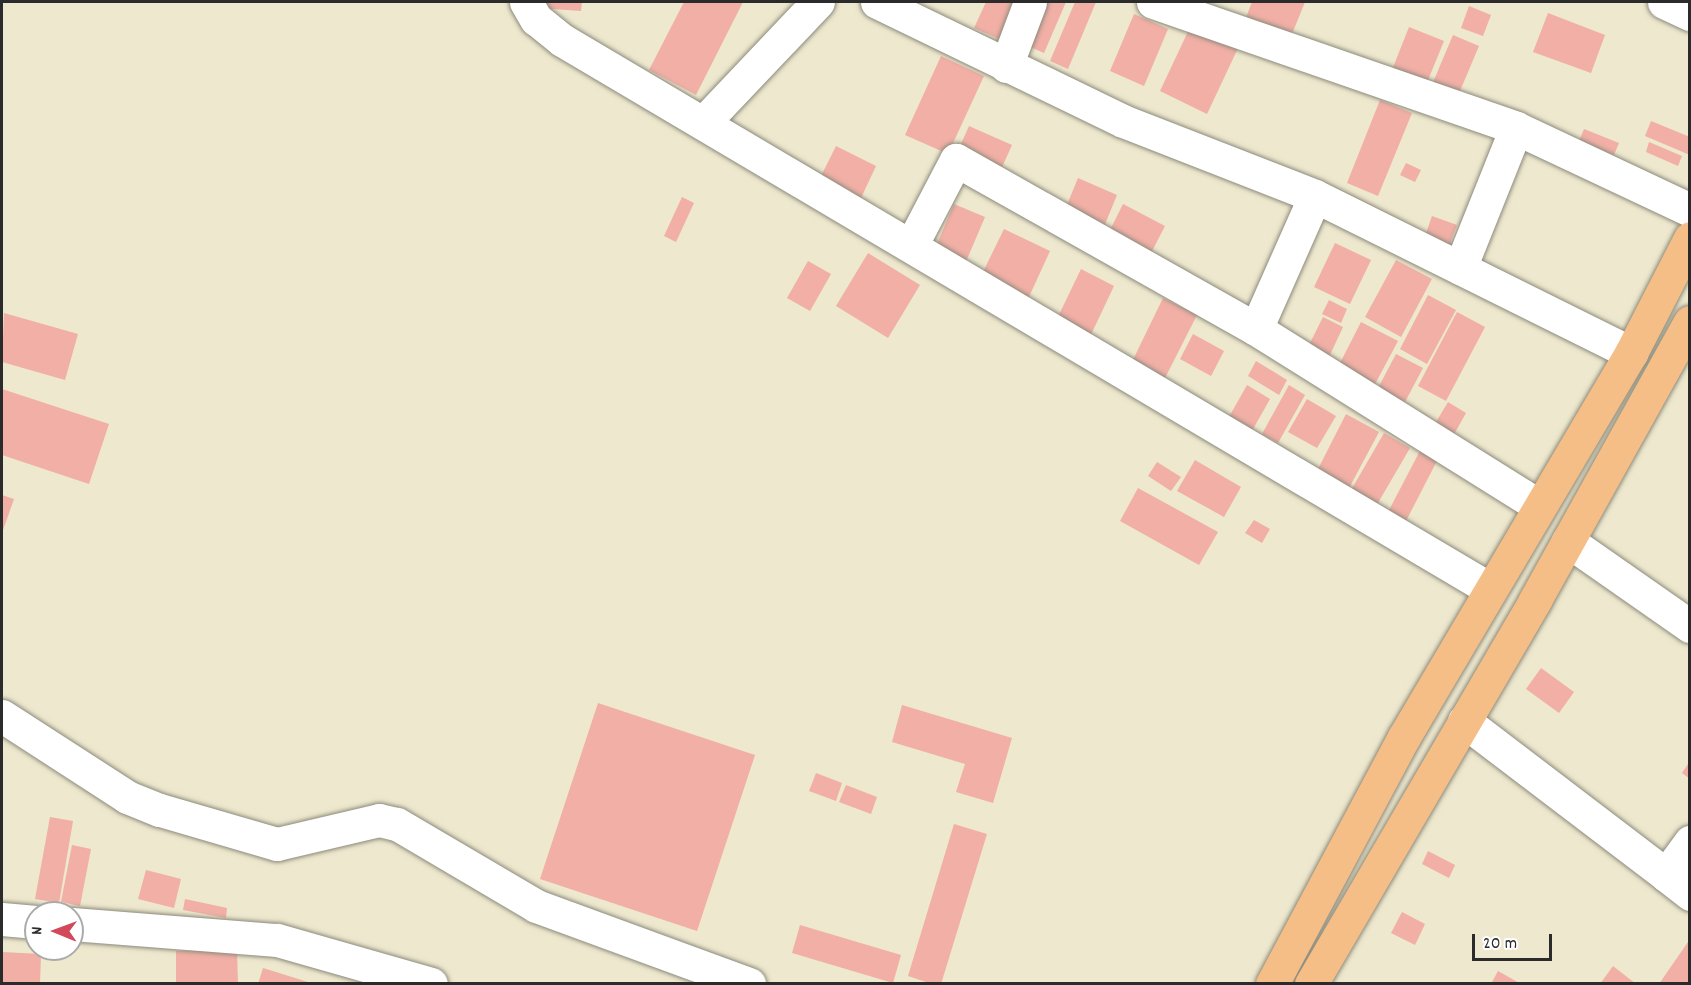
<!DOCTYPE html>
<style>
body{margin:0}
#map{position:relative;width:1691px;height:985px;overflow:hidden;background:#ede8ce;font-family:Dekko,sans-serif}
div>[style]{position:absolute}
.building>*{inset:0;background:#f1afa6}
.roads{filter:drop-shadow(0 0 2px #8c8a7c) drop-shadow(0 0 2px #8c8a7c)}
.minor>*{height:33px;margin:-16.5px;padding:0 16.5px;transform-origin:16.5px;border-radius:16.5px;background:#fff}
.major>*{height:33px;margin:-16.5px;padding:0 16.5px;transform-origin:16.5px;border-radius:16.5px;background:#f5be86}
span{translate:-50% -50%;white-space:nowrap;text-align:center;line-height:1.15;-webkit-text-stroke:4.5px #fff;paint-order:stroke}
.frame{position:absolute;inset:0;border:3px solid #2b2b2b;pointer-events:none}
.north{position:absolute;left:24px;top:901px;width:60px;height:60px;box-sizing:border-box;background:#fff;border:2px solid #aaa;border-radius:50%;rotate:271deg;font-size:16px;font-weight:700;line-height:24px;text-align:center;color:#2b2b2b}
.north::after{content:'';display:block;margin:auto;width:21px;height:27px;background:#d1495b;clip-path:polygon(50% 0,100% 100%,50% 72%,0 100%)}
.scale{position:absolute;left:1472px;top:934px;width:80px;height:27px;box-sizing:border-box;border:3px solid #2b2b2b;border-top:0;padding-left:8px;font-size:18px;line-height:21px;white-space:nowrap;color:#2b2b2b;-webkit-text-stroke:4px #fff;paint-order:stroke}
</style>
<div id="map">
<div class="building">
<div style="clip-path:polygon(540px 2px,582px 2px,581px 11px,539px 8px)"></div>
<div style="clip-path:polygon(684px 2px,743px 2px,696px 95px,649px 70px)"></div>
<div style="clip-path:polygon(986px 2px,1023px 2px,1006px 42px,974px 28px)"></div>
<div style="clip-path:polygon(1039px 2px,1066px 2px,1044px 53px,1021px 43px)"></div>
<div style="clip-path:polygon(1075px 2px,1096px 2px,1068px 69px,1050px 61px)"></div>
<div style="clip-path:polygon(1252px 2px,1305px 2px,1290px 39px,1245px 20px)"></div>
<div style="clip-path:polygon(1469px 6px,1491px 15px,1483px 36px,1461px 28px)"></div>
<div style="clip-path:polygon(1548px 13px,1605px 35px,1591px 73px,1533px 52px)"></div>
<div style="clip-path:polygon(1134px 14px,1168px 29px,1144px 86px,1110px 71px)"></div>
<div style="clip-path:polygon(1192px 23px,1239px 46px,1207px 114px,1160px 91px)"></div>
<div style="clip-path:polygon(1409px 27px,1444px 41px,1424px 90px,1390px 75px)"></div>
<div style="clip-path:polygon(1453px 35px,1479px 46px,1457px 98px,1431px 87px)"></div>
<div style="clip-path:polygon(941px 56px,984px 76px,948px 154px,905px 135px)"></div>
<div style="clip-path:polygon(1380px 100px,1412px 113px,1378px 196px,1347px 183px)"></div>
<div style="clip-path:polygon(1651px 121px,1690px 137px,1690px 155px,1645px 136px)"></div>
<div style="clip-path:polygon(969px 126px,1012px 145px,999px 174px,956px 155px)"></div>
<div style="clip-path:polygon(1584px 129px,1619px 143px,1614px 155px,1579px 141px)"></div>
<div style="clip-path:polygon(1649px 142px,1682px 156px,1678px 166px,1646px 152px)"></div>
<div style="clip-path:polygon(836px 146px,876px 166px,861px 198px,820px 178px)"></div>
<div style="clip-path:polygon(1406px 163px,1421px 170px,1415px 182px,1400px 175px)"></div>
<div style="clip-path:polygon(1078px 178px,1117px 195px,1101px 234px,1062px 217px)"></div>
<div style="clip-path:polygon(682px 197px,694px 203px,676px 242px,664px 236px)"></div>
<div style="clip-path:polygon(954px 204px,985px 217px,965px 264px,934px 251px)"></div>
<div style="clip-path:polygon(1123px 204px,1165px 226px,1149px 257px,1107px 236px)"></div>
<div style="clip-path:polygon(1432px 216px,1457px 225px,1449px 245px,1425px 236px)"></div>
<div style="clip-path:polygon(1004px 229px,1050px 251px,1028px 299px,981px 276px)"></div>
<div style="clip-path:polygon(1335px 243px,1371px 260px,1350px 304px,1314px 287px)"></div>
<div style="clip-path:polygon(868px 253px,920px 285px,888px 338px,836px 306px)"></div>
<div style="clip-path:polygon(1396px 260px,1432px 279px,1401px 337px,1365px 317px)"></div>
<div style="clip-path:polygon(808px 261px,831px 274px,810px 311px,787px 298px)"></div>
<div style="clip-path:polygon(1081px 269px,1114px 286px,1088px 341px,1054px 325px)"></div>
<div style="clip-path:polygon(1428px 295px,1456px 310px,1427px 364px,1400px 349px)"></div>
<div style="clip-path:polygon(1163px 298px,1197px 315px,1162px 384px,1129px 368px)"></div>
<div style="clip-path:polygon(1329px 300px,1347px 309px,1341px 323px,1322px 314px)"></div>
<div style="clip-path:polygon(1457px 312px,1485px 327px,1446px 401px,1418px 386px)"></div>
<div style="clip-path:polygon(4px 313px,78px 334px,65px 380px,2px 362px)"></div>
<div style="clip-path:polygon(1323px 317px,1343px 327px,1329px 357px,1308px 347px)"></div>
<div style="clip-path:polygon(1361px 322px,1398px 341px,1374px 386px,1338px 367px)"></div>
<div style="clip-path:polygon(1193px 334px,1224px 351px,1211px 376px,1180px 359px)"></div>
<div style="clip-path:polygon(1396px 354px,1423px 368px,1405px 402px,1378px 388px)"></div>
<div style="clip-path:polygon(1256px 361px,1287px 380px,1279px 395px,1248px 376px)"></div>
<div style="clip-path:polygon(1247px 385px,1270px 399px,1248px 438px,1225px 424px)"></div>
<div style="clip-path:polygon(1289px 385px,1305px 395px,1278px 443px,1262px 434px)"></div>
<div style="clip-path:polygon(2px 389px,109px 424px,89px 484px,2px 455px)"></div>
<div style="clip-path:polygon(1307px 399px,1336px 416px,1317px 448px,1288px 432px)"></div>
<div style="clip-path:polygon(1448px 402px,1466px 413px,1452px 438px,1433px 427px)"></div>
<div style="clip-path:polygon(1346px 414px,1379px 432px,1348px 490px,1316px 473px)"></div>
<div style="clip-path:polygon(1384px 433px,1410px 448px,1375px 508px,1350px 492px)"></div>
<div style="clip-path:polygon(1423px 445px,1440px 455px,1405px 523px,1387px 514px)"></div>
<div style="clip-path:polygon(1195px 460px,1241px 487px,1224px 517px,1177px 491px)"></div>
<div style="clip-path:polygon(1157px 462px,1181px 477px,1171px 491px,1148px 476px)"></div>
<div style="clip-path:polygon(1138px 488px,1218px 532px,1199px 565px,1120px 521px)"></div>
<div style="clip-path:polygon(2px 495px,14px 499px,2px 533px)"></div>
<div style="clip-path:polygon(1254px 520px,1270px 529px,1262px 543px,1245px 533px)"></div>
<div style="clip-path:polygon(1541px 668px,1574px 692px,1559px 713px,1526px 689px)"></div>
<div style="clip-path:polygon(598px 703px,755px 755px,697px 931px,540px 879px)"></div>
<div style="clip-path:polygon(902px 705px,1012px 738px,993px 803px,956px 792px,965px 764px,892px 742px)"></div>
<div style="clip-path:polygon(1690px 761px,1690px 779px,1682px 773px)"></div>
<div style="clip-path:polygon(816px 773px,842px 783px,836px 801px,809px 791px)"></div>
<div style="clip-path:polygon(846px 785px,877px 797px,871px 814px,839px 802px)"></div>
<div style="clip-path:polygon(50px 817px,73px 821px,59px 903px,35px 899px)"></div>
<div style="clip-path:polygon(954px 824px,987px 834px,941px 984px,932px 984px,908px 976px)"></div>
<div style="clip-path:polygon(72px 845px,91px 849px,80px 906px,61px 902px)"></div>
<div style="clip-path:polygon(1428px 851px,1455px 865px,1449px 878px,1422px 864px)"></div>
<div style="clip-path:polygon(146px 870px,181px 879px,174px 908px,138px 899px)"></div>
<div style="clip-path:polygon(185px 899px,227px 908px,226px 918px,183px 910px)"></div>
<div style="clip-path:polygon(1402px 912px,1425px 924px,1415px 945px,1391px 933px)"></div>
<div style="clip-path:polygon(800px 925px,901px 955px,893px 983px,792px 953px)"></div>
<div style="clip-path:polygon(1690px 939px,1690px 984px,1659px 984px)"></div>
<div style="clip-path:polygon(237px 950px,238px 984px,176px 984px,176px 951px)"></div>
<div style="clip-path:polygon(2px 952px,41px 954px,40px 984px,2px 984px)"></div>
<div style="clip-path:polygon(1613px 966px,1636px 984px,1600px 984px)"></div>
<div style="clip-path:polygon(263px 968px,311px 983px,311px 984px,258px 984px)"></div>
<div style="clip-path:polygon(1498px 971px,1521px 984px,1491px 984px)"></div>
</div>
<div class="roads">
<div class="minor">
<div style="left:526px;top:2px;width:20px;rotate:60deg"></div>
<div style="left:536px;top:19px;width:33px;rotate:39deg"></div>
<div style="left:562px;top:40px;width:1078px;rotate:30.61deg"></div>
<div style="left:877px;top:2px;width:273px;rotate:25.8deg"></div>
<div style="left:1123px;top:121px;width:206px;rotate:21.3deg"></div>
<div style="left:1315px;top:196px;width:353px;rotate:26.4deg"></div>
<div style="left:1153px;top:2px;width:384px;rotate:19.1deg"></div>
<div style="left:1664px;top:2px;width:29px;rotate:25deg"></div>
<div style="left:1006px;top:66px;width:68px;rotate:-69.4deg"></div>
<div style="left:703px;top:123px;width:167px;rotate:-46.5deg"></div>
<div style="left:912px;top:244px;width:95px;rotate:-62.4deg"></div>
<div style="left:956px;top:160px;width:344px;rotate:29.4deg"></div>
<div style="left:1256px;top:329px;width:334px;rotate:32deg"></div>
<div style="left:1460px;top:268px;width:151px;rotate:-68.2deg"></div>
<div style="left:1516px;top:128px;width:192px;rotate:25.2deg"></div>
<div style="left:1256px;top:329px;width:145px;rotate:-66.1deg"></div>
<div style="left:1568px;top:541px;width:149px;rotate:34.9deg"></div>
<div style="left:2px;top:716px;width:149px;rotate:32.9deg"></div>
<div style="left:127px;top:797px;width:35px;rotate:22deg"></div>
<div style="left:160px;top:810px;width:122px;rotate:16.2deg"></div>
<div style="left:277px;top:844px;width:105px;rotate:-13.2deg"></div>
<div style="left:379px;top:820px;width:18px;rotate:13deg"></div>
<div style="left:397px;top:824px;width:161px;rotate:30.5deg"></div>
<div style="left:536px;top:906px;width:227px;rotate:20.1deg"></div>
<div style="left:1464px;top:721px;width:254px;rotate:37.3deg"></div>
<div style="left:1666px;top:875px;width:41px;rotate:-54deg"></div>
<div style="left:1666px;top:875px;width:31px;rotate:38deg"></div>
<div style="left:2px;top:919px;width:34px;rotate:5deg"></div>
<div style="left:72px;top:924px;width:206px;rotate:4.5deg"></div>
<div style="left:277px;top:940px;width:160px;rotate:15.9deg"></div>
</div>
<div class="major">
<div style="left:1272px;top:984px;width:280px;rotate:-61.9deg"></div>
<div style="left:1404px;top:737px;width:446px;rotate:-59.4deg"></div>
<div style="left:1631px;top:353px;width:129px;rotate:-62.8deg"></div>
<div style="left:1311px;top:984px;width:445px;rotate:-59.7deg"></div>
<div style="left:1535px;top:600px;width:318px;rotate:-60.9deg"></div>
</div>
</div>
<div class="frame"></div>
<div class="north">N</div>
<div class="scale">20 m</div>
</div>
